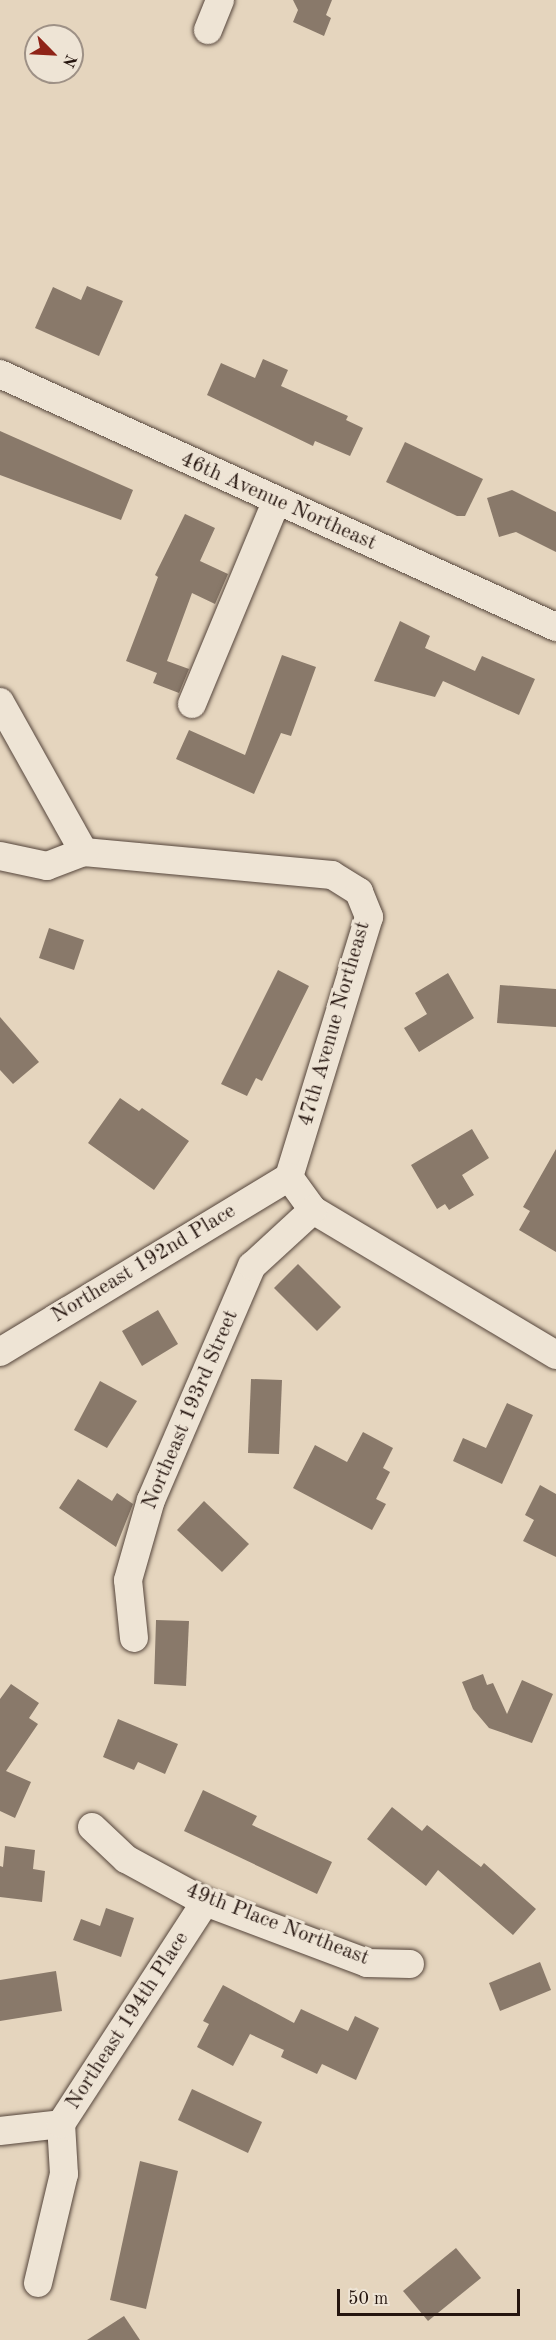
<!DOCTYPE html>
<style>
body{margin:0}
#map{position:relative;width:556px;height:2340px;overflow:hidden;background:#e5d5be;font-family:"Old Standard TT",serif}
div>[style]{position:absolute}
.building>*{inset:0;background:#89796a}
.roads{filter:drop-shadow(0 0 2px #55453b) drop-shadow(0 0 2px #55453b)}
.minor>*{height:28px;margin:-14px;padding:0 14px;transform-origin:14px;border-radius:14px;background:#eee4d5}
span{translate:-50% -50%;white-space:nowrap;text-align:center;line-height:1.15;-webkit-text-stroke:6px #eee4d5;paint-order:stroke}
.street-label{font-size:21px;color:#25150f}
.north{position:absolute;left:24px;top:24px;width:60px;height:60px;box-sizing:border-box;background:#eee4d5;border:2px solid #9e9186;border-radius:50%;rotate:114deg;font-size:16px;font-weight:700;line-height:24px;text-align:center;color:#25150f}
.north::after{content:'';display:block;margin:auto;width:21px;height:27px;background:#8f2418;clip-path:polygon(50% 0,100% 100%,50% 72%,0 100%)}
.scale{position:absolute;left:337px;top:2289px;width:183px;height:27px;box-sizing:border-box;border:3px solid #25150f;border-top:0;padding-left:8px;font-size:18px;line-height:21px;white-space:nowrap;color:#25150f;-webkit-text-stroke:4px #eee4d5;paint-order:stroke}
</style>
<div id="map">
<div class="building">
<div style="clip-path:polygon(293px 0,332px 0,326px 15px,331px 18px,324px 36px,293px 22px,298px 10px)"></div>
<div style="clip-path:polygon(87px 286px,123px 301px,99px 356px,35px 328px,53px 287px,81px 300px)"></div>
<div style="clip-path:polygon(263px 359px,288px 370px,281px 386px,348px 416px,346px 420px,363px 428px,350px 456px,315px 441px,313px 446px,207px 395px,221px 363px,255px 378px)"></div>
<div style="clip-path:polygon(0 431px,133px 490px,121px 520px,0 475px)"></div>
<div style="clip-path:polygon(405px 442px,483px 479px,465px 516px,457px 516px,386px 482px)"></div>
<div style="clip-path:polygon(512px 490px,556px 512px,556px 552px,516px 532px,499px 537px,487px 498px)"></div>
<div style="clip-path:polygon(185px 514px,215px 528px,200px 561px,228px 574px,215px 604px,192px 593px,167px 661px,189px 669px,179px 693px,153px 683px,157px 673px,126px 661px,158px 577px,155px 575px)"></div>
<div style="clip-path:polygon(400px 621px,430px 636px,425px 648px,475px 671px,482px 656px,535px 679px,519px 715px,443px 681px,435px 697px,374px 681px)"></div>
<div style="clip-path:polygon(282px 655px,316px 667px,291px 736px,281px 733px,254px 794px,176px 759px,189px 730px,245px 755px)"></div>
<div style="clip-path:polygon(49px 928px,84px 940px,74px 970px,39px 958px)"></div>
<div style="clip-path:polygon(278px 970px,309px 986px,262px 1081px,256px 1078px,247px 1096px,221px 1084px)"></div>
<div style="clip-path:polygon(448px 973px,474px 1018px,419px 1052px,404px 1028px,427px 1014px,415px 993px)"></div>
<div style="clip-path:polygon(500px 985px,556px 989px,556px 1027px,497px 1023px)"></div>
<div style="clip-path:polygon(0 1017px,39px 1062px,13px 1084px,0 1070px)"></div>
<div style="clip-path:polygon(120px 1098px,139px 1111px,142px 1108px,189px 1141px,154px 1190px,88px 1143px)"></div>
<div style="clip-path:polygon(472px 1129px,489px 1158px,462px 1175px,474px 1195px,449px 1210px,445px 1204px,437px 1209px,411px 1165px)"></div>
<div style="clip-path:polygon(556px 1149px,556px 1252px,519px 1230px,530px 1211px,523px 1207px)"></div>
<div style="clip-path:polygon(298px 1264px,341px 1307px,317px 1331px,274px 1288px)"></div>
<div style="clip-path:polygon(158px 1310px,178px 1344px,142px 1366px,122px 1331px)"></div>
<div style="clip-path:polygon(251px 1379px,282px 1380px,279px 1454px,248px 1453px)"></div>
<div style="clip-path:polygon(100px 1381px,137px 1401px,107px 1448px,74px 1430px)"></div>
<div style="clip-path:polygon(507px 1403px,533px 1415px,502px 1484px,453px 1461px,463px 1438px,486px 1448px)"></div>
<div style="clip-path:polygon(363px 1432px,393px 1448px,383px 1468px,390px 1472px,376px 1499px,386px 1504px,372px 1530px,293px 1488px,315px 1445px,347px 1462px)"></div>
<div style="clip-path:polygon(78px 1479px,112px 1501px,117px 1493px,133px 1504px,116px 1547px,59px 1508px)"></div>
<div style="clip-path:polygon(540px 1485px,556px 1494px,556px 1557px,523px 1541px,534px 1520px,525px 1515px)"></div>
<div style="clip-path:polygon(204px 1501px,249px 1544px,222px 1572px,177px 1530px)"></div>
<div style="clip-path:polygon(156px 1620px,189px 1621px,186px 1686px,154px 1684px)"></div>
<div style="clip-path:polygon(483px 1674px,487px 1685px,493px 1683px,507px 1714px,522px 1680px,553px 1694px,532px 1743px,489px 1728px,473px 1709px,462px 1682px)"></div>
<div style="clip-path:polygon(11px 1684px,39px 1703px,29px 1718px,38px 1724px,6px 1771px,31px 1782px,15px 1818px,0 1811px,0 1699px)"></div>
<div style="clip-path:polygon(118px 1719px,178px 1744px,165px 1774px,138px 1762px,134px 1770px,103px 1757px)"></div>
<div style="clip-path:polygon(203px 1790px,257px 1816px,252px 1825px,332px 1862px,317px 1894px,184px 1831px)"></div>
<div style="clip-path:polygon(392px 1807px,422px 1831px,427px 1825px,481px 1867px,484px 1863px,536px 1909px,513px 1935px,438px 1870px,426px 1886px,367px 1839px)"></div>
<div style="clip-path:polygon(5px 1846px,35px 1850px,33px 1869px,45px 1871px,42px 1902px,0 1897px,0 1866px,3px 1867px)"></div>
<div style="clip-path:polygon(106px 1908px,134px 1918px,121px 1957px,73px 1940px,81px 1919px,100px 1926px)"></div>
<div style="clip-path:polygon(540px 1962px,551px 1990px,500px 2011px,489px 1983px)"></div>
<div style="clip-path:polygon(56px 1971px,62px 2011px,0 2021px,0 1980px)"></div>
<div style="clip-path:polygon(223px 1985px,294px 2023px,301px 2009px,348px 2031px,355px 2016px,379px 2028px,356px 2080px,322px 2064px,317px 2074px,281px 2057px,284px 2050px,250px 2034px,233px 2066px,197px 2047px,209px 2024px,203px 2021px)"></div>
<div style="clip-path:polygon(192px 2089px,262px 2122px,248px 2153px,178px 2120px)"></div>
<div style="clip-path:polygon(140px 2161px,178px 2171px,146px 2309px,110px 2300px)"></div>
<div style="clip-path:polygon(456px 2248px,481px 2278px,428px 2321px,403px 2291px)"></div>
<div style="clip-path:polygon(124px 2316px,140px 2340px,87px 2340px)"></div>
</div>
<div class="roads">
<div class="minor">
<div style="left:208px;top:30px;width:32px;rotate:-68deg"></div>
<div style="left:0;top:374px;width:611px;rotate:24.47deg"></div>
<div style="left:0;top:702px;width:172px;rotate:60.8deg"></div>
<div style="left:84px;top:852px;width:249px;rotate:5.3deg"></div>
<div style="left:332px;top:875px;width:32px;rotate:32deg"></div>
<div style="left:359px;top:892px;width:27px;rotate:68deg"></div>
<div style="left:369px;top:917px;width:272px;rotate:107.1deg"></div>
<div style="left:192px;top:704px;width:219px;rotate:-67.4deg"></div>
<div style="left:0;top:856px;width:48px;rotate:12deg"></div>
<div style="left:47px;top:866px;width:40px;rotate:-21deg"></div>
<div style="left:289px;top:1177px;width:41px;rotate:54deg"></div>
<div style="left:313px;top:1210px;width:283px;rotate:30.8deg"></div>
<div style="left:0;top:1352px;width:338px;rotate:-31.2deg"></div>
<div style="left:134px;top:1638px;width:58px;rotate:-95.9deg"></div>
<div style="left:128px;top:1580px;width:83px;rotate:-74deg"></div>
<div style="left:151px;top:1500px;width:255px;rotate:-66.7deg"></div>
<div style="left:252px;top:1266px;width:83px;rotate:-42.6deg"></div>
<div style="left:92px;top:1827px;width:47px;rotate:43.3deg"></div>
<div style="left:126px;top:1859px;width:90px;rotate:28.6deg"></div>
<div style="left:205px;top:1902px;width:173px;rotate:20.6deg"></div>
<div style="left:367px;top:1963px;width:43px;rotate:1.3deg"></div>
<div style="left:0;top:2131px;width:61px;rotate:-6.5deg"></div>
<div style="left:38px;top:2283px;width:112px;rotate:-76.6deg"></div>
<div style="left:64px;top:2174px;width:50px;rotate:-93.4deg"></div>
<div style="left:61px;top:2124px;width:265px;rotate:-57deg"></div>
</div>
</div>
<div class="street-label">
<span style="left:278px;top:502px;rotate:24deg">46th Avenue Northeast</span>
<span style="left:335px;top:1024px;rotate:-74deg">47th Avenue Northeast</span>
<span style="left:144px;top:1264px;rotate:-31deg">Northeast 192nd Place</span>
<span style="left:191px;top:1410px;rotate:-67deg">Northeast 193rd Street</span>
<span style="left:277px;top:1925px;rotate:21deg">49th Place Northeast</span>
<span style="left:128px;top:2021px;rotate:-57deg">Northeast 194th Place</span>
</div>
<div class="north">N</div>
<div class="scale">50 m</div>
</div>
